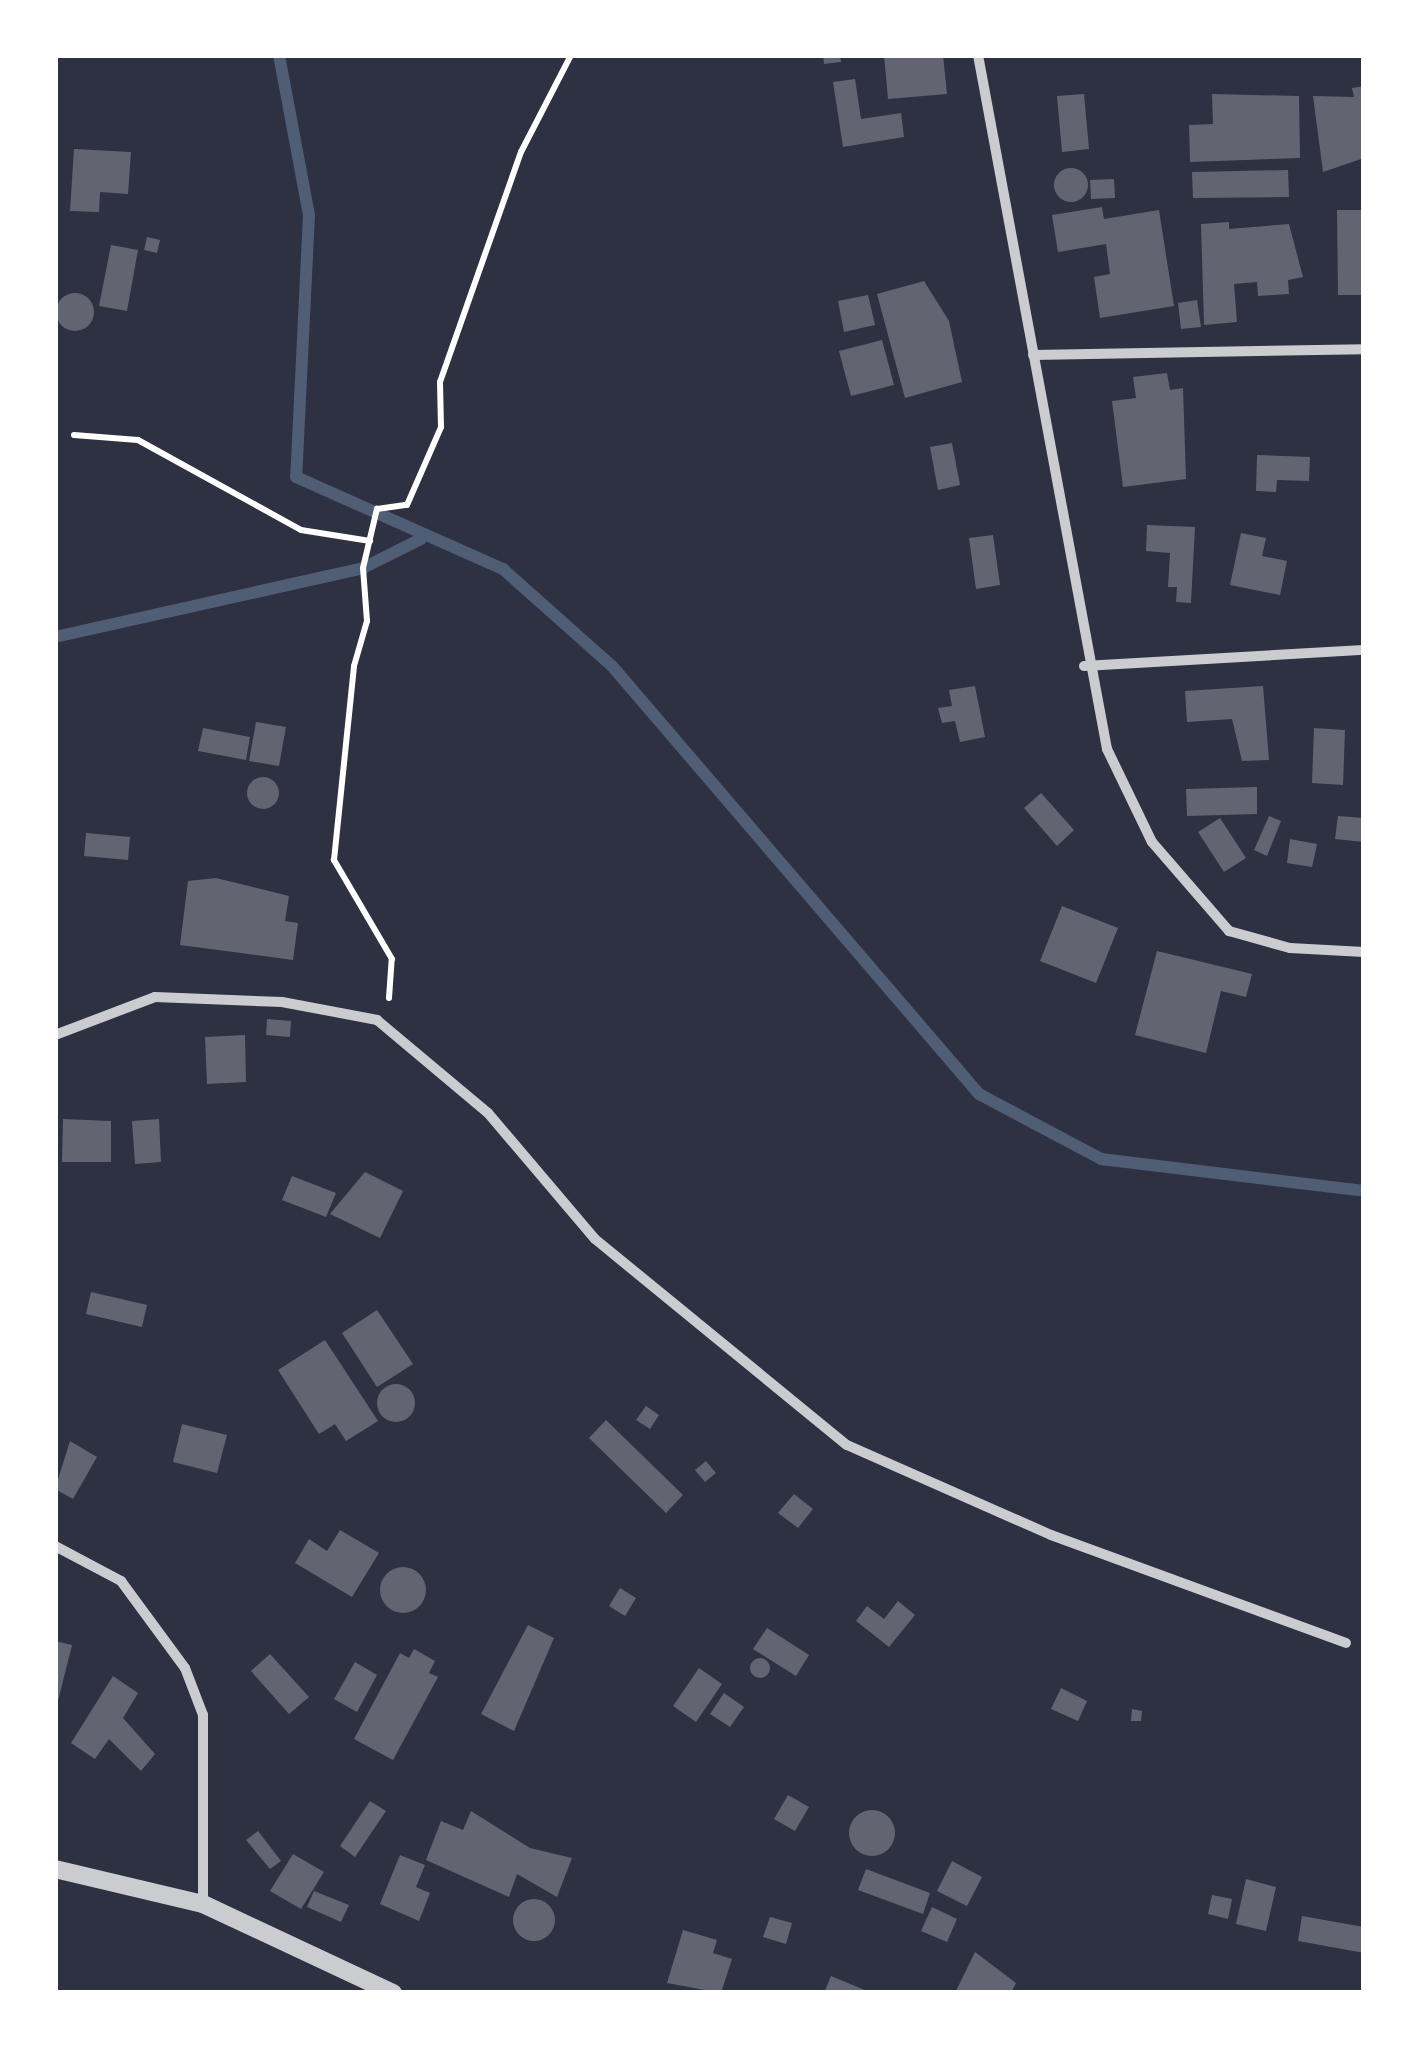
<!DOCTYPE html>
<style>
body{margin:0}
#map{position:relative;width:1419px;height:2048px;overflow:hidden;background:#2d3142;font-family:Rubik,sans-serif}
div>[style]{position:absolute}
.stream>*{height:12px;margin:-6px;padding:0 6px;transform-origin:6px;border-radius:6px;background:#4f5d75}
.building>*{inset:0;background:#626471}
.round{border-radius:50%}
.path>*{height:6px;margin:-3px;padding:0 3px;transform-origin:3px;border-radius:3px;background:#fff}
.minor>*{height:10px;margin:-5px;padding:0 5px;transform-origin:5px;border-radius:5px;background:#caccd0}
.tertiary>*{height:18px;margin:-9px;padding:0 9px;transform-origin:9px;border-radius:9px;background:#caccd0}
span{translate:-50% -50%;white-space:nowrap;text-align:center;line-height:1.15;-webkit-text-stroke:8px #fff;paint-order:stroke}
.frame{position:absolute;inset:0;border:58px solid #fff;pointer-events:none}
</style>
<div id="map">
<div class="stream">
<div style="left:279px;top:55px;width:163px;rotate:79.4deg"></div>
<div style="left:309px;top:215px;width:262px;rotate:92.8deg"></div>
<div style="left:296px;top:477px;width:227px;rotate:24deg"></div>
<div style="left:503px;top:569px;width:146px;rotate:41.7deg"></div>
<div style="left:612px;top:666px;width:564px;rotate:49.39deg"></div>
<div style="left:979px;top:1094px;width:138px;rotate:28deg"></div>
<div style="left:1101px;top:1159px;width:265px;rotate:6.9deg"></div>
<div style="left:55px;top:637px;width:316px;rotate:-12.6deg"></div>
<div style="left:363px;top:568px;width:65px;rotate:-26.6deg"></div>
</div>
<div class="building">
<div style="clip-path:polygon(823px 55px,840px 55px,841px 62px,824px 64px)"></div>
<div style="clip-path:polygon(884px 55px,943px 55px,947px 94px,888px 99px)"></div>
<div style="clip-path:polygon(855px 79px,861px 119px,901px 113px,904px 137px,843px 147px,833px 82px)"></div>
<div style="clip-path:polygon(1364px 86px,1364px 158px,1323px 172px,1313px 96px,1354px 97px,1352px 88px)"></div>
<div style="clip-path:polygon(1084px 94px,1089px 149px,1062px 152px,1057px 96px)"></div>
<div style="clip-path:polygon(1212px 94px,1299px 96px,1300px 158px,1190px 162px,1189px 125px,1213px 124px)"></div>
<div style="clip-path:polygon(74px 149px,131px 152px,128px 194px,100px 192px,99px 212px,70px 211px)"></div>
<div class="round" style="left:1054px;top:168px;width:34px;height:34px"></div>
<div style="clip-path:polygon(1288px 170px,1289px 197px,1193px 198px,1192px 172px)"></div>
<div style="clip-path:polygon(1114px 179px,1115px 198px,1091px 199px,1090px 180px)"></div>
<div style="clip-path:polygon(1102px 207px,1104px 219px,1159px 210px,1174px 306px,1100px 318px,1094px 277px,1110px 274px,1106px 244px,1058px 252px,1052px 215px)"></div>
<div style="clip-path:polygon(1337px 210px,1364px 210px,1364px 295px,1338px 295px)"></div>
<div style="clip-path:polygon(1229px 222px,1229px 229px,1289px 224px,1303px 277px,1288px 280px,1289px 294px,1258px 296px,1257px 282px,1234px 284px,1237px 322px,1204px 325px,1201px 224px)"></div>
<div style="clip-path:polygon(147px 237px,160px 240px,157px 253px,144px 250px)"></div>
<div style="clip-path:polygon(111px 245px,138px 250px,127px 311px,99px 306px)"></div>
<div style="clip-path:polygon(924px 281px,949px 321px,962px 382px,905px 398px,877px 294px)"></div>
<div class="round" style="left:56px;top:293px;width:38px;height:38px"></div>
<div style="clip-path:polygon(868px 295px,875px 325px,844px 332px,838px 301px)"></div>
<div style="clip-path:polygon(1197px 300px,1201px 327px,1181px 329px,1178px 303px)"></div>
<div style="clip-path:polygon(882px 340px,894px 385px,851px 396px,839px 351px)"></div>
<div style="clip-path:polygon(1167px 373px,1170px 390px,1183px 388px,1186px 479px,1123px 487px,1112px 401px,1136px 398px,1133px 377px)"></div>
<div style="clip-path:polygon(952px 443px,960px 485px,938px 490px,930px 447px)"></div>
<div style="clip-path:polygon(1257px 455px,1310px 457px,1309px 481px,1277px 480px,1276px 492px,1256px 491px)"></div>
<div style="clip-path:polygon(1147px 525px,1195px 527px,1191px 603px,1176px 602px,1177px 587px,1168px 587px,1170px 553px,1146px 551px)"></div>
<div style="clip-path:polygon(1241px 533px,1266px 538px,1262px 556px,1287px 561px,1280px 595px,1230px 585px)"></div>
<div style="clip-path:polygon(993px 535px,1000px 585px,976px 589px,969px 538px)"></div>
<div style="clip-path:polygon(975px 686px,985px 737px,960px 742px,955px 721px,942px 723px,938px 708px,952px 706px,949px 690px)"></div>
<div style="clip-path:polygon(1263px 686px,1269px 760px,1242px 761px,1232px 719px,1187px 722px,1185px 691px)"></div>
<div style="clip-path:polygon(256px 722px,286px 727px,279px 766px,249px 761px)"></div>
<div style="clip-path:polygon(203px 728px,250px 737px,246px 760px,198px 751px)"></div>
<div style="clip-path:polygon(1314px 728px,1345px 730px,1343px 785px,1312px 783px)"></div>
<div class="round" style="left:247px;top:777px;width:32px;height:32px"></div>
<div style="clip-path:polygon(1257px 787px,1257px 814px,1187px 816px,1186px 789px)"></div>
<div style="clip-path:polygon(1041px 793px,1074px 830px,1057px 846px,1024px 808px)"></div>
<div style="clip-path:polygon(1269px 816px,1281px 821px,1267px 856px,1254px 850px)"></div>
<div style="clip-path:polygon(1338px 816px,1364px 818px,1364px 842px,1335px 839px)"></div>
<div style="clip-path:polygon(1220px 818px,1246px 858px,1224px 872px,1198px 832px)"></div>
<div style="clip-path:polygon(86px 833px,130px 837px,128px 860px,84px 856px)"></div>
<div style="clip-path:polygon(1290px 839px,1317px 844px,1312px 867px,1287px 863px)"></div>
<div style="clip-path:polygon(216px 878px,289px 896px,285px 921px,298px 923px,293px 960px,180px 945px,188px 881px)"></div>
<div style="clip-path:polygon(1062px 906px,1118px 928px,1096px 983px,1040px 961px)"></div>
<div style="clip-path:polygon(1157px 951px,1252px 974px,1246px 997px,1221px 991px,1206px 1053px,1135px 1035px)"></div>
<div style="clip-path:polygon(267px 1019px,291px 1021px,290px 1037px,266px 1035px)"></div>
<div style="clip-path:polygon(245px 1035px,246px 1082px,207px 1084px,205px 1037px)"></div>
<div style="clip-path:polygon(63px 1119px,111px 1121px,111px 1162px,62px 1162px)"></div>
<div style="clip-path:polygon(159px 1119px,161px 1162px,135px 1164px,132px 1121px)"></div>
<div style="clip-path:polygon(365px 1172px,403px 1191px,380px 1238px,330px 1214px)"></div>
<div style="clip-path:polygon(292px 1176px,336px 1193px,326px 1217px,282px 1200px)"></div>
<div style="clip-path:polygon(91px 1292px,147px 1305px,142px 1327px,86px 1314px)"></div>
<div style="clip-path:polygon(377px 1310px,413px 1364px,377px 1387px,342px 1333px)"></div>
<div style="clip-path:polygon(325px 1340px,378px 1421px,346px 1441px,335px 1424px,319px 1434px,278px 1370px)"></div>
<div class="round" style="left:377px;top:1384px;width:38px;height:38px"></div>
<div style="clip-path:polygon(646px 1406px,659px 1415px,650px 1429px,636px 1420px)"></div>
<div style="clip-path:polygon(606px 1420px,683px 1495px,666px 1513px,589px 1438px)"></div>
<div style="clip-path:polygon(182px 1424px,227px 1435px,217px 1473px,173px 1462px)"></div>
<div style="clip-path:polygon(70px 1441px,97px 1457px,73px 1499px,55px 1489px)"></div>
<div style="clip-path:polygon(706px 1461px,716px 1473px,705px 1482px,695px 1470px)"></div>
<div style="clip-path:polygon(794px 1494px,813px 1509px,798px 1528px,778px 1513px)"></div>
<div style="clip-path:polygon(340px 1530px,379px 1553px,352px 1597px,295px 1563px,309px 1539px,327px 1551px)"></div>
<div class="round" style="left:380px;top:1567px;width:46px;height:46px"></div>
<div style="clip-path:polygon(620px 1588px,636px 1598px,625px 1616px,609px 1606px)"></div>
<div style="clip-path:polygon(898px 1601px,915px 1615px,889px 1647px,856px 1621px,867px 1606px,884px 1619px)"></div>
<div style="clip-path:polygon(528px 1625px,554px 1638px,514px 1731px,481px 1714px)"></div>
<div style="clip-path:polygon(767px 1628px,809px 1655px,796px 1676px,753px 1649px)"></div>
<div style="clip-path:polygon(55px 1641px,72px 1645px,56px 1709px,55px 1709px)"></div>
<div style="clip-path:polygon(414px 1649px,435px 1661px,429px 1673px,438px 1677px,393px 1760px,354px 1739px,400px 1653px,409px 1658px)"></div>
<div style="clip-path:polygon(270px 1654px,309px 1697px,289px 1714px,251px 1671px)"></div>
<div class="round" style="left:750px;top:1658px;width:20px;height:20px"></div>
<div style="clip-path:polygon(355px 1662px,377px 1675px,357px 1712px,334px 1699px)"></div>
<div style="clip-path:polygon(699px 1668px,722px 1684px,696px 1722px,673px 1706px)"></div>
<div style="clip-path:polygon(113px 1676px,138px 1693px,123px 1718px,155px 1754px,141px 1771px,109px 1739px,95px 1759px,71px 1743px)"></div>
<div style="clip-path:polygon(1061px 1688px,1087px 1701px,1078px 1721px,1051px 1709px)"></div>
<div style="clip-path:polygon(724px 1693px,744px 1707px,730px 1727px,710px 1714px)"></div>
<div style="clip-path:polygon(1132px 1709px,1142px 1711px,1141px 1721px,1131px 1721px)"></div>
<div style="clip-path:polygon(788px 1795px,809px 1807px,795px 1831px,774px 1819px)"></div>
<div style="clip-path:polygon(370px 1801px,386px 1811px,355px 1857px,340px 1846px)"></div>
<div class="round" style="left:849px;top:1810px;width:46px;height:46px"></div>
<div style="clip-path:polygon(471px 1811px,530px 1848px,572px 1858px,557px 1897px,517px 1874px,509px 1897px,426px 1860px,441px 1821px,463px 1830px)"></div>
<div style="clip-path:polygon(258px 1831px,281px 1861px,270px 1869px,246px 1840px)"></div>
<div style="clip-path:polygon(293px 1854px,324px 1872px,301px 1909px,270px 1891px)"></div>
<div style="clip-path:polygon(400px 1855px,425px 1865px,416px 1887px,430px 1893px,419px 1921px,380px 1904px)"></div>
<div style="clip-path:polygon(952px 1861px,982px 1877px,967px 1906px,937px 1891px)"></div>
<div style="clip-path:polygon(866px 1869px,930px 1893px,923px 1914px,858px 1890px)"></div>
<div style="clip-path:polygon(1246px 1879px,1276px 1887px,1266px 1931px,1236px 1924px)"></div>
<div style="clip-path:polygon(314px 1891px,349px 1905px,341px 1922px,307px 1907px)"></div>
<div style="clip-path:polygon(1212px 1895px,1232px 1899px,1228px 1919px,1208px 1914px)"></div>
<div class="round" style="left:513px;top:1899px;width:42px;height:42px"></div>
<div style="clip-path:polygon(932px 1907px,957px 1919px,947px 1942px,921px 1931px)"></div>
<div style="clip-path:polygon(1302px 1916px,1364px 1927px,1364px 1953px,1298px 1941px)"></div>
<div style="clip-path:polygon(770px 1917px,792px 1923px,786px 1944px,763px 1937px)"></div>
<div style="clip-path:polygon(683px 1930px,717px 1940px,713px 1953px,732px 1959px,721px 1993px,667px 1983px)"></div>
<div style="clip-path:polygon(975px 1952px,1016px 1983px,1011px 1993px,955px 1993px)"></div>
<div style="clip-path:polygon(831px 1976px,872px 1993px,824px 1993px)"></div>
</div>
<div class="path">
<div style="left:74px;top:435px;width:64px;rotate:4.5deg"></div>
<div style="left:138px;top:440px;width:186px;rotate:28.9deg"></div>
<div style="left:301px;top:530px;width:70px;rotate:9.1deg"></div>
<div style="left:389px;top:998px;width:39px;rotate:-86deg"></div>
<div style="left:392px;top:959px;width:115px;rotate:-120.4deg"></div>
<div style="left:334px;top:860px;width:195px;rotate:-84.1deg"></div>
<div style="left:354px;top:666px;width:47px;rotate:-73.9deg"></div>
<div style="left:367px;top:621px;width:53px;rotate:-94.3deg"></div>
<div style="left:363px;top:568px;width:61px;rotate:-76.7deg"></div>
<div style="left:377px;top:509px;width:30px;rotate:-8deg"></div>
<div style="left:407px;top:505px;width:85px;rotate:-66.4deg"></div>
<div style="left:441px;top:427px;width:45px;rotate:-91.3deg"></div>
<div style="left:440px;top:382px;width:244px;rotate:-70.6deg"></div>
<div style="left:521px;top:152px;width:109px;rotate:-62.7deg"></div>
</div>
<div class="minor">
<div style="left:978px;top:55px;width:706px;rotate:79.47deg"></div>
<div style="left:1107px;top:749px;width:103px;rotate:64.2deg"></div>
<div style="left:1152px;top:842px;width:118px;rotate:49.1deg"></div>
<div style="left:1229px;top:931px;width:63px;rotate:15.6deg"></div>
<div style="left:1290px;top:948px;width:74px;rotate:3.1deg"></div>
<div style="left:1033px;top:355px;width:331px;rotate:-1deg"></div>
<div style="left:1084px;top:666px;width:280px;rotate:-3.3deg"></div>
<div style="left:55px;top:1035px;width:107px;rotate:-20.8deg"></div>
<div style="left:155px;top:997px;width:127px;rotate:2.3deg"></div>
<div style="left:282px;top:1002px;width:97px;rotate:10.7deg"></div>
<div style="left:377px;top:1020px;width:145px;rotate:40deg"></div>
<div style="left:488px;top:1113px;width:165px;rotate:49.7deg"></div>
<div style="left:595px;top:1239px;width:325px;rotate:39.3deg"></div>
<div style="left:847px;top:1445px;width:223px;rotate:23.8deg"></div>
<div style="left:1051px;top:1535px;width:314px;rotate:20.1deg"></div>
<div style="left:55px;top:1546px;width:75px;rotate:27.9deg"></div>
<div style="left:121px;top:1581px;width:108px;rotate:53.7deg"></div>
<div style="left:185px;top:1668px;width:50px;rotate:69deg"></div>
<div style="left:203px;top:1715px;width:189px;rotate:90deg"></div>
</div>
<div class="tertiary">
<div style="left:55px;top:1869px;width:152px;rotate:13.3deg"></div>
<div style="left:203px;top:1904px;width:210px;rotate:25.1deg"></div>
</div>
<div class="frame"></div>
</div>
